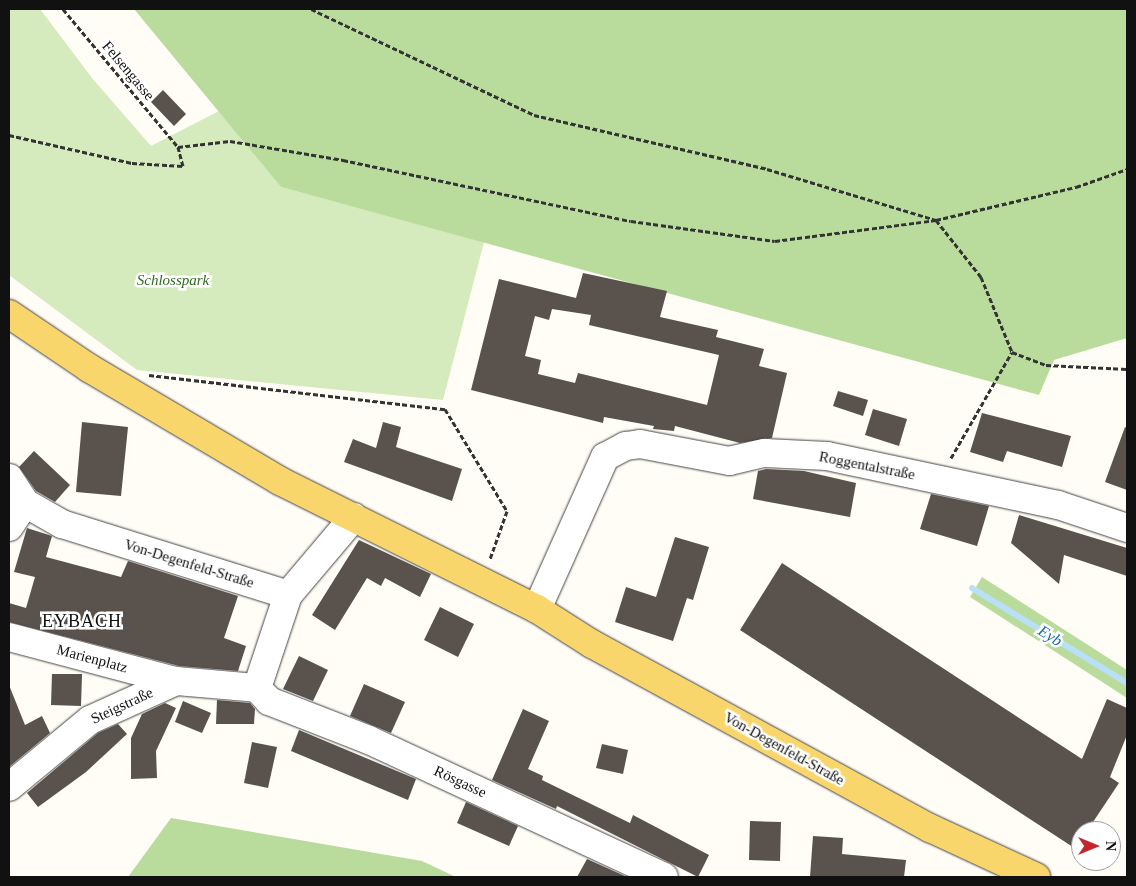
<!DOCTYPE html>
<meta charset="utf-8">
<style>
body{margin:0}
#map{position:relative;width:1136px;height:886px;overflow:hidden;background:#fffdf5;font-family:"Times New Roman",serif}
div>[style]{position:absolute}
.green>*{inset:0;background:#d5ebbd}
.forest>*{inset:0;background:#b9dc9c}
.stream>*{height:6px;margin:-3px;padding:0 3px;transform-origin:3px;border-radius:3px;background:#b9e0f7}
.building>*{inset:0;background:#5a524d}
.path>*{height:3px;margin-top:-1.5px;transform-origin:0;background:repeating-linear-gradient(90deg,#333 0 5px,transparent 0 7.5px)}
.roads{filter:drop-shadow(0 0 1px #444) drop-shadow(0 0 1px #444)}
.minor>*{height:28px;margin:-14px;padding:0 14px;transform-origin:14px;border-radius:14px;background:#fff}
.major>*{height:28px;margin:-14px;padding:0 14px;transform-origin:14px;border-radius:14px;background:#f9d66b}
span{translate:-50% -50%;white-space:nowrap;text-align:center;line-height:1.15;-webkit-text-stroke:5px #fff;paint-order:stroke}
.street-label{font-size:15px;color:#111}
.park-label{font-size:15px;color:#2f6b1f;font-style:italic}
.water-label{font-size:16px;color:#1768a6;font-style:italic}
.quarter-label{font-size:18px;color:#111;letter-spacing:1px}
.frame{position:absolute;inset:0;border:10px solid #111;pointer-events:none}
.north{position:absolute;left:1071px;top:821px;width:50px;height:50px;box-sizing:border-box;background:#fff;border:1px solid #a0a0a0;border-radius:50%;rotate:90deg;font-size:14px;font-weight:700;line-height:20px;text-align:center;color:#111}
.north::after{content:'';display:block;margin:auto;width:18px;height:22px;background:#c4262e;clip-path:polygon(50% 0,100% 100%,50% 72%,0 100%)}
</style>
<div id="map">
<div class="green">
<div style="clip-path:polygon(9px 9px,40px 9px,92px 78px,151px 146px,219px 111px,281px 187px,484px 242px,443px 400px,137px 370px,9px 275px)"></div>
</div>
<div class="forest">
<div style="clip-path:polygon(134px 9px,1127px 9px,1127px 338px,1054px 360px,1039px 395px,281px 187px)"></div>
<div style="clip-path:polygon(982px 577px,1127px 670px,1127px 698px,970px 597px)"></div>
<div style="clip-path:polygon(171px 818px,422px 861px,456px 877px,128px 877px)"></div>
</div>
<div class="stream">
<div style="left:972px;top:588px;width:182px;rotate:31.5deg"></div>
</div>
<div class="building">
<div style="clip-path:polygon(163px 90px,186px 114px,174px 126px,151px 102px)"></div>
<div style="clip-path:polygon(evenodd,583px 273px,667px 291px,660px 317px,718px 330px,716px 337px,764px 349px,759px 366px,787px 373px,772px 438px,740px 443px,675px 426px,674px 431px,653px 429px,654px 426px,604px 417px,603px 423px,471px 390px,499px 279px,576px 298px,583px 273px,552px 309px,591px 315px,589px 325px,719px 355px,707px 405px,578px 373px,575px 383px,538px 374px,541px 360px,525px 356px,535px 316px,549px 320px,552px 309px)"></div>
<div style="clip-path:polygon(838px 391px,868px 400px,863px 416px,833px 406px)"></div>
<div style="clip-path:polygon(873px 409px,907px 419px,899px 446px,865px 435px)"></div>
<div style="clip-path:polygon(982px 413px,1071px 436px,1062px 467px,1007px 451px,1003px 462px,970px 452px)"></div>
<div style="clip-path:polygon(82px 422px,128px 427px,121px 496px,76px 492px)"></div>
<div style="clip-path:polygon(383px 422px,401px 427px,396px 447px,462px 469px,452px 501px,344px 462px,353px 439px,376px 448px)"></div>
<div style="clip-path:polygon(1125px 427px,1127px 428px,1127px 490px,1105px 482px)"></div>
<div style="clip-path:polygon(34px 451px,70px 485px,55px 502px,36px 491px,19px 467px)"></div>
<div style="clip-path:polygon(766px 469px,804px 471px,856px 483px,850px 517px,753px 499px,758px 471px)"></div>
<div style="clip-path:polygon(931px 494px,989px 506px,977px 546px,920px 529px)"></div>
<div style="clip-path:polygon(1019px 515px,1127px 548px,1127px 576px,1064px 555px,1059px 584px,1011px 543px)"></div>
<div style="clip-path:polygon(27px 528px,52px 536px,46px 557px,121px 577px,128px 561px,238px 596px,224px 638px,246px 646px,238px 671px,179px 666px,9px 622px,9px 603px,26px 608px,35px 577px,14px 572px)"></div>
<div style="clip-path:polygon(675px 537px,709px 547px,693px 600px,687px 598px,673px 641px,615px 622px,626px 587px,656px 597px)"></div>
<div style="clip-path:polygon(359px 540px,431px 574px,420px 597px,385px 578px,381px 586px,367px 578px,335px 630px,312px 615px)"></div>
<div style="clip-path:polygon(782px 563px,1082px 759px,1107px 699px,1127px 708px,1127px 735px,1110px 777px,1119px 783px,1087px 831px,1081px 831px,1076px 849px,740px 630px)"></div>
<div style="clip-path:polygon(440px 607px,474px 624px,458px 657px,424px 640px)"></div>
<div style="clip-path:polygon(299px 656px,328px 670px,313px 701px,283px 689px)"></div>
<div style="clip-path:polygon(52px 674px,82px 674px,81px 706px,51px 705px)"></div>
<div style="clip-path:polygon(364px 684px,405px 702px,391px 733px,350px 716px)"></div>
<div style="clip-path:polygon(9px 685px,25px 725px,42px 716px,50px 733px,9px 767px)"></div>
<div style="clip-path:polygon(217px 700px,250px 703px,255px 709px,254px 724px,216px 724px)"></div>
<div style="clip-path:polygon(183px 701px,211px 713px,202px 733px,175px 722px)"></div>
<div style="clip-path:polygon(165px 703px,176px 708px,156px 751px,157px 778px,131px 779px,131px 738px,142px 714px)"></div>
<div style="clip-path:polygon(523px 709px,549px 721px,528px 769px,543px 776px,542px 780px,630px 823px,633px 815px,709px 855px,698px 877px,557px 806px,556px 809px,492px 780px)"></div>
<div style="clip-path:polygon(118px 724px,127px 734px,86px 772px,38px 807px,27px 793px,98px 733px)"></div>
<div style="clip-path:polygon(299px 730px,416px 779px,408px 800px,291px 751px)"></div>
<div style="clip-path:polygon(252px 742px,277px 747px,268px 788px,244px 783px)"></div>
<div style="clip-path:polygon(602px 744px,628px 750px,623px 774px,596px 768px)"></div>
<div style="clip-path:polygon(466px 802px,518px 826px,509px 846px,457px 823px)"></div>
<div style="clip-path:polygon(750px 821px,781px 822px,780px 861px,749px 860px)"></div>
<div style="clip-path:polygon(813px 836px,843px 838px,842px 854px,906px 860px,904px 877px,810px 877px)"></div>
<div style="clip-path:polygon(587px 859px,627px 877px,577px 877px)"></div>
</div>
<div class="path">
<div style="left:63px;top:9px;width:180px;rotate:50.2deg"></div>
<div style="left:311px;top:9px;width:247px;rotate:25.4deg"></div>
<div style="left:534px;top:115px;width:239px;rotate:13deg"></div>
<div style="left:767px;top:169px;width:177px;rotate:16.8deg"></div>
<div style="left:936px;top:220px;width:73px;rotate:51.7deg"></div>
<div style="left:981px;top:277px;width:81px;rotate:67.5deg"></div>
<div style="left:1012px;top:352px;width:36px;rotate:21deg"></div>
<div style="left:1046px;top:365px;width:81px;rotate:2.8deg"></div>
<div style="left:9px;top:135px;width:126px;rotate:12.8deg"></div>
<div style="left:132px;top:163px;width:51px;rotate:3.4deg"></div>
<div style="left:183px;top:166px;width:20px;rotate:-105deg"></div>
<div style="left:178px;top:147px;width:52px;rotate:-6.6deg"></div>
<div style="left:230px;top:141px;width:115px;rotate:9.5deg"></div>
<div style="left:343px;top:160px;width:294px;rotate:12deg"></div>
<div style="left:631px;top:221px;width:145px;rotate:7.9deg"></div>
<div style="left:775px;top:241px;width:162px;rotate:-7.4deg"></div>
<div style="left:936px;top:220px;width:144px;rotate:-13.3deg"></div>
<div style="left:1076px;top:187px;width:54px;rotate:-19.4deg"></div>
<div style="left:149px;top:375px;width:298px;rotate:6.6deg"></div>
<div style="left:445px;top:409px;width:119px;rotate:58.7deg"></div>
<div style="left:507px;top:511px;width:51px;rotate:109.5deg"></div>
<div style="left:951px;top:458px;width:122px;rotate:-60.1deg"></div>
</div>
<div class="roads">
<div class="minor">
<div style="left:9px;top:478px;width:30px;rotate:57deg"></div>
<div style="left:25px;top:503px;width:43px;rotate:29.6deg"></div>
<div style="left:62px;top:524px;width:237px;rotate:17.4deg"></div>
<div style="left:9px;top:527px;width:29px;rotate:-56deg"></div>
<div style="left:537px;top:609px;width:167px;rotate:-65.9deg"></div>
<div style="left:605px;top:457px;width:24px;rotate:-28deg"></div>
<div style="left:626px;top:446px;width:14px;rotate:-8deg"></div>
<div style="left:640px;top:444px;width:91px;rotate:10.8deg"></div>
<div style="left:729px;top:461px;width:37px;rotate:-13deg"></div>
<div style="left:765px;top:453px;width:62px;rotate:2.8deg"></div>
<div style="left:827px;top:456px;width:236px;rotate:12deg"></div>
<div style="left:1058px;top:505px;width:73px;rotate:18.4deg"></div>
<div style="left:9px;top:637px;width:173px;rotate:14.8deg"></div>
<div style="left:257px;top:688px;width:18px;rotate:47deg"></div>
<div style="left:269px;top:701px;width:107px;rotate:21.3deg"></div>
<div style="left:369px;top:740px;width:325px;rotate:24.9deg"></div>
<div style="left:257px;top:688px;width:98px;rotate:-71.6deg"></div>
<div style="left:288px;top:595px;width:102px;rotate:-49.8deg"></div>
<div style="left:9px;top:787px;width:105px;rotate:-39.6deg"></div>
<div style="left:90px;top:720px;width:94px;rotate:-24.4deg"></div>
<div style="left:176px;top:681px;width:81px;rotate:4.9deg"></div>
</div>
<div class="major">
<div style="left:9px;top:314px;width:97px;rotate:34deg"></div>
<div style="left:89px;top:368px;width:222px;rotate:30.6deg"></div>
<div style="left:280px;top:481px;width:287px;rotate:26.5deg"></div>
<div style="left:537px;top:609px;width:65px;rotate:32.5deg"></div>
<div style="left:592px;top:644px;width:385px;rotate:28.6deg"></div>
<div style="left:930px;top:828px;width:117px;rotate:24.8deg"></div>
</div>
</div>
<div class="street-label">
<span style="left:128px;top:71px;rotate:50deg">Felsengasse</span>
<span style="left:867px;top:466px;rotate:11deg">Roggentalstraße</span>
<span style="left:189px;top:564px;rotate:17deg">Von-Degenfeld-Straße</span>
<span style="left:92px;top:659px;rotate:15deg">Marienplatz</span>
<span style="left:122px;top:706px;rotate:-25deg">Steigstraße</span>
<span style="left:784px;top:749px;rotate:29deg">Von-Degenfeld-Straße</span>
<span style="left:460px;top:782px;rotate:25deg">Rösgasse</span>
</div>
<div class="park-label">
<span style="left:173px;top:281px">Schlosspark</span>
</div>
<div class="water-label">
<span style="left:1050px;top:636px;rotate:32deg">Eyb</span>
</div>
<div class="quarter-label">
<span style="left:82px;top:621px">EYBACH</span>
</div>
<div class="frame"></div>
<div class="north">N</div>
</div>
